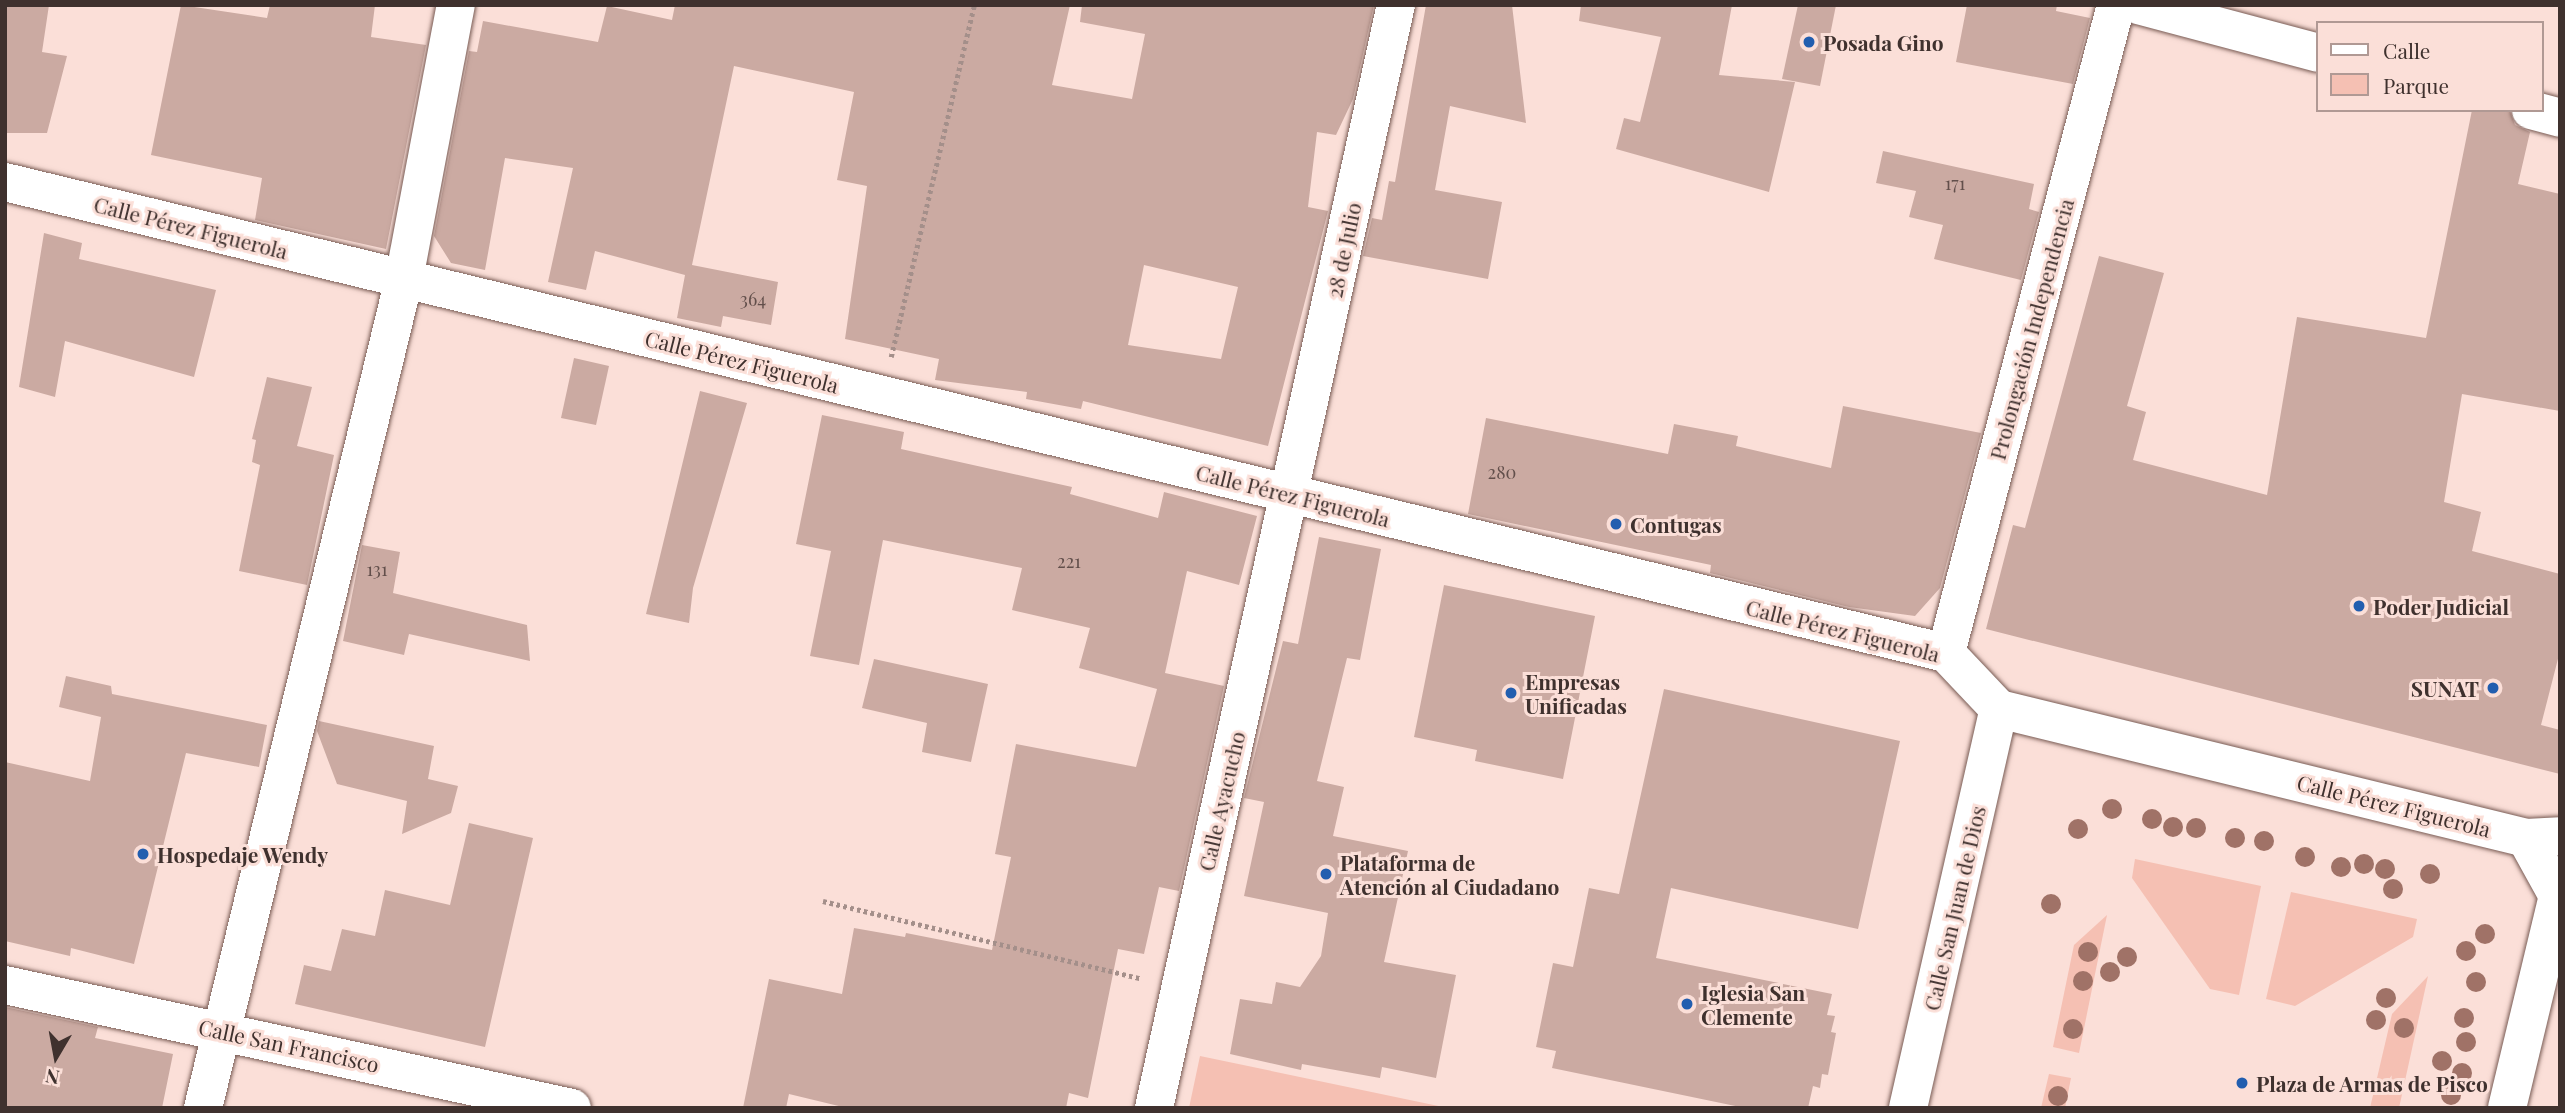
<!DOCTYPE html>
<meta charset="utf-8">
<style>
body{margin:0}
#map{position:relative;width:2565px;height:1113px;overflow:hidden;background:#fbdfd8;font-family:"Playfair Display",serif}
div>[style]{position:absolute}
.green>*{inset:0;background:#f5c0b3}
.building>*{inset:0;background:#cbaaa2}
.path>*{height:4.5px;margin-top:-2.25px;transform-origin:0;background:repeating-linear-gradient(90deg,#a48f8a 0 3.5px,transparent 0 7px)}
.roads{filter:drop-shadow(0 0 2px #785b54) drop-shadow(0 0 2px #785b54)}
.minor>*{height:38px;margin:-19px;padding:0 19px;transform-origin:19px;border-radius:19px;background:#fff}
.major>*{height:38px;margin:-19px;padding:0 19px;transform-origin:19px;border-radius:19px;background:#fff}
.trees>*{width:20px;height:20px;margin:-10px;border-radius:50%;background:#a07267}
.dots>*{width:19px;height:19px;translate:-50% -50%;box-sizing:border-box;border:4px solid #fbdfd8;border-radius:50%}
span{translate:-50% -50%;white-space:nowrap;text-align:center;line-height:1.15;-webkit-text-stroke:6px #fbdfd8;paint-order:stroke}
.number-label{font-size:18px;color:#624f4b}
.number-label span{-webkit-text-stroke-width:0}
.poi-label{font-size:21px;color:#3f312e;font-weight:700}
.left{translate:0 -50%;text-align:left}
.right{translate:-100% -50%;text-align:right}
.street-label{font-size:21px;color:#3f312e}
.frame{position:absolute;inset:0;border:7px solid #3f312e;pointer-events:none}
.legend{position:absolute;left:2316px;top:21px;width:228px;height:91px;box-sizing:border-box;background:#fbdfd8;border:2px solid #b09994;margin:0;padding:9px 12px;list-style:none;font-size:21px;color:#3f312e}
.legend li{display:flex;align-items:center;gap:14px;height:35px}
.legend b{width:35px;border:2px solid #b09994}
.north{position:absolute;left:21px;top:1022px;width:70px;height:70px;-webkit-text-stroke:5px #fbdfd8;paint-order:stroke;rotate:190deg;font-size:19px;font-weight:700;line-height:28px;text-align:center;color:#3f312e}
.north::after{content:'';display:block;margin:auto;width:24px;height:32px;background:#3f312e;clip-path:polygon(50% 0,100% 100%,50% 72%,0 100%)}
</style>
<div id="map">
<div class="green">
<div style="clip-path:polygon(2135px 859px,2261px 886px,2239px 995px,2210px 989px,2132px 878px)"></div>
<div style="clip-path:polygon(2291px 892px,2417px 919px,2413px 937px,2295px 1006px,2266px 999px)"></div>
<div style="clip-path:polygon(2107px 915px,2079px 1053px,2053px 1047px,2074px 945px)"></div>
<div style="clip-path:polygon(2428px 976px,2399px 1108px,2370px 1108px,2392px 1014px)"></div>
<div style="clip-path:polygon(1200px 1056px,1448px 1108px,1189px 1108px)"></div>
<div style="clip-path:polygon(2049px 1074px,2071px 1078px,2065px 1108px,2041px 1108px)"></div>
</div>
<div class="building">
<div style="clip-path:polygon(5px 5px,49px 5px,42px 52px,67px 56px,47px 133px,5px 133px)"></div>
<div style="clip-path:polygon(181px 5px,267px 18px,270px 5px,375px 5px,371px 37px,426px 45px,386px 249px,255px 220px,262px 178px,151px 155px)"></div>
<div style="clip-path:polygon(evenodd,675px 5px,1070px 5px,1052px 85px,1132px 99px,1145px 34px,1080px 22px,1082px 5px,1374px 5px,1353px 99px,1336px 135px,1317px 132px,1308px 207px,1328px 211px,1268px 446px,1083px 401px,1081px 409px,1026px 399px,1027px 392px,935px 380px,939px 359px,845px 339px,867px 186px,837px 180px,854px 92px,734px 66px,692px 265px,778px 282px,771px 325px,723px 316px,721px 327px,677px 318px,685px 275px,595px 251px,586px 290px,548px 282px,573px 168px,505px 158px,485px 270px,451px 263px,434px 236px,469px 51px,477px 52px,483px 21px,598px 42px,607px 6px,672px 20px,675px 5px,1144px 265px,1238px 287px,1221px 359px,1128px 345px,1144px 265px)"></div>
<div style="clip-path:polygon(1426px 5px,1512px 5px,1526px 123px,1450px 106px,1435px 190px,1502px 202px,1488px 279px,1363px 256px,1372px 218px,1382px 220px,1389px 181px,1395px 182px)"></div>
<div style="clip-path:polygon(1581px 5px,1732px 5px,1719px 75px,1795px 82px,1769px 192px,1616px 149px,1624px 118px,1640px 122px,1661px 37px,1579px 21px)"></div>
<div style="clip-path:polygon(1798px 5px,1836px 5px,1820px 86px,1782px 79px)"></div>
<div style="clip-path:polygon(1967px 5px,2057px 5px,2056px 11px,2090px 18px,2073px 84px,1956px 62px)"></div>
<div style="clip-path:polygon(2472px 110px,2510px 111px,2515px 125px,2530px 132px,2518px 184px,2560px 194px,2560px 411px,2462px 394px,2444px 502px,2481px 512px,2472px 551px,2560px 574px,2560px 651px,2541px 725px,2560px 730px,2560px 774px,1986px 629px,2013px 525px,2025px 528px,2099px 256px,2164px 273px,2127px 406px,2146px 412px,2133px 460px,2267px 495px,2297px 317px,2426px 338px)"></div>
<div style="clip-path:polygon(1883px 151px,2034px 184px,2029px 209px,2039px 212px,2021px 280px,1934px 259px,1943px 225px,1909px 217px,1916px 191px,1876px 183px)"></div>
<div style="clip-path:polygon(44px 233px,82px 243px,79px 259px,216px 290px,194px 377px,65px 341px,55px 397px,19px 387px)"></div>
<div style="clip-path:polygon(574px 358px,609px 366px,596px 425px,561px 418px)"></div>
<div style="clip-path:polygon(267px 377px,312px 387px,297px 446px,334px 455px,307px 585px,239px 571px,260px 465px,252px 462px,256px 440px,252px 439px)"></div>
<div style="clip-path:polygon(700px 391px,747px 403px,693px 588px,689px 623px,646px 614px)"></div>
<div style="clip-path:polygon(1843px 406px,1981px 433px,1940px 588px,1915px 616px,1849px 607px,1710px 573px,1711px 565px,1468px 514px,1486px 418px,1668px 454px,1674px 424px,1738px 436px,1736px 446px,1831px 468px)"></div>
<div style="clip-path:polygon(822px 415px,904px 432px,901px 449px,1072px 487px,1070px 494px,1158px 518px,1164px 492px,1257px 516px,1239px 585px,1187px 571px,1165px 673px,1224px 686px,1179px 891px,1159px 887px,1144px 954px,1118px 949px,1088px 1098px,1069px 1093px,1066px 1108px,847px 1108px,789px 1094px,786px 1108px,743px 1108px,769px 979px,842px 994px,854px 928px,905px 937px,906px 933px,992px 950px,1011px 857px,995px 854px,1016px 744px,1136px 767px,1157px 689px,1079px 668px,1090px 628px,1012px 610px,1022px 568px,883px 540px,859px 665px,810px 656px,831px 551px,796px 544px)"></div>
<div style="clip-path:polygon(1319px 537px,1381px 549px,1360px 660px,1347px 658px,1317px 781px,1344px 787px,1333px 836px,1408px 851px,1384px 962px,1456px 975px,1436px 1078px,1382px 1067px,1380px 1078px,1302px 1064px,1301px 1070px,1230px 1054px,1240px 999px,1272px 1004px,1276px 982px,1300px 987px,1321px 956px,1328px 913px,1244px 896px,1264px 802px,1244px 798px,1283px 641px,1298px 644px)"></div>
<div style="clip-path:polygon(362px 545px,400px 552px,393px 593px,527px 625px,530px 661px,409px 634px,404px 655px,343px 641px)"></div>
<div style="clip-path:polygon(1444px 585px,1595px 616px,1563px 779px,1475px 761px,1477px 750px,1414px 737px)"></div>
<div style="clip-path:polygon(874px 659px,988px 684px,971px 762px,922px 752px,927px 723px,862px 708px)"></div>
<div style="clip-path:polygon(66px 676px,111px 686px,112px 694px,267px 725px,259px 767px,186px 753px,134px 964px,71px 948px,70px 956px,5px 941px,5px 762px,90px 781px,101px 717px,59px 707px)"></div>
<div style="clip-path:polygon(1664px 689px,1900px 741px,1858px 929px,1671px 888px,1656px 958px,1832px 994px,1827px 1015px,1835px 1016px,1831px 1032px,1836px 1033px,1828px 1075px,1822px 1074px,1820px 1088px,1813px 1086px,1808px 1108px,1745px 1108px,1552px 1068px,1556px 1051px,1536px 1047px,1553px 963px,1573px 967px,1589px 888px,1619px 894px)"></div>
<div style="clip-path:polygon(319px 721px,434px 746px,428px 779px,458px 786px,451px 813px,402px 834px,407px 801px,337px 784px,317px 731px)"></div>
<div style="clip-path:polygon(469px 823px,533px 838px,485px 1047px,295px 1004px,304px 965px,331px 971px,342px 929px,375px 936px,385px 890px,450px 905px)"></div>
<div style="clip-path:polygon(5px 1007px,98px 1027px,95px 1038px,173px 1054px,162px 1108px,5px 1108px)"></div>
</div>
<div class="path">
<div style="left:891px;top:357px;width:362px;rotate:-76.7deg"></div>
<div style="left:823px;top:901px;width:328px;rotate:13.7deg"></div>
</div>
<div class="roads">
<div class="minor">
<div style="left:2138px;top:5px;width:186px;rotate:14.9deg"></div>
<div style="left:2531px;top:110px;width:30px;rotate:15deg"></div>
<div style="left:1946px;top:653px;width:670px;rotate:-75.3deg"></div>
<div style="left:203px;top:1108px;width:853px;rotate:-76.37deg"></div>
<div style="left:404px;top:279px;width:279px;rotate:-79.3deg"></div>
<div style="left:1154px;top:1108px;width:1129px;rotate:-77.63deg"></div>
<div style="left:1908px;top:1108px;width:409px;rotate:-77.2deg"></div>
<div style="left:2507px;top:1108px;width:218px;rotate:-76.5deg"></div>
<div style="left:2558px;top:896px;width:66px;rotate:-118.9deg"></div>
</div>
<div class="major">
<div style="left:5px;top:182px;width:1997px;rotate:13.64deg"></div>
<div style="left:1946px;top:653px;width:77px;rotate:46.6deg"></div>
<div style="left:1999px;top:709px;width:543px;rotate:13.75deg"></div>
<div style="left:2526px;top:838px;width:34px;rotate:-3deg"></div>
<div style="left:5px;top:985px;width:580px;rotate:12.24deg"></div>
</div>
</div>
<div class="trees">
<div style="left:2112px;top:809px"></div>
<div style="left:2152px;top:819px"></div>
<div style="left:2173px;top:827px"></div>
<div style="left:2196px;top:828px"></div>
<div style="left:2078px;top:829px"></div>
<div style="left:2235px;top:838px"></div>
<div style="left:2264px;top:841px"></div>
<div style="left:2305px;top:857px"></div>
<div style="left:2364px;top:864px"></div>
<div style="left:2341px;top:867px"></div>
<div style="left:2385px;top:869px"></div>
<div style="left:2430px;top:874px"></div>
<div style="left:2393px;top:889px"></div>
<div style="left:2051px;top:904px"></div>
<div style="left:2485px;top:934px"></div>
<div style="left:2466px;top:951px"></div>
<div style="left:2088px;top:952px"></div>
<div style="left:2127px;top:957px"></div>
<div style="left:2110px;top:972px"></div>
<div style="left:2083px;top:981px"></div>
<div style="left:2476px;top:982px"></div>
<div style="left:2386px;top:998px"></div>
<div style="left:2464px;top:1018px"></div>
<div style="left:2376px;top:1020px"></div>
<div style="left:2404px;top:1028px"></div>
<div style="left:2073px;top:1029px"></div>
<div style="left:2466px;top:1042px"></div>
<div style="left:2442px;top:1061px"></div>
<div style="left:2462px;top:1073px"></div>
<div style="left:2451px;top:1095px"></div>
<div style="left:2058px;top:1096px"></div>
</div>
<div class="dots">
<div style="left:1809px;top:42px;background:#225eaf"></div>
<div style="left:1616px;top:524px;background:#225eaf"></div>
<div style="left:2359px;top:606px;background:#225eaf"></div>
<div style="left:2493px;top:688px;background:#225eaf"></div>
<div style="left:1511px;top:693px;background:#225eaf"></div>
<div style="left:143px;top:854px;background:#225eaf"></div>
<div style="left:1326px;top:874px;background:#225eaf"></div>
<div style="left:1687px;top:1004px;background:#225eaf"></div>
<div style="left:2242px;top:1083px;background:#225eaf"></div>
</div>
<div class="number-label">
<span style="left:1955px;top:183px">171</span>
<span style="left:753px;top:299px">364</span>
<span style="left:1502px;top:472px">280</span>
<span style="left:1069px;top:561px">221</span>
<span style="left:377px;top:569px">131</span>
</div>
<div class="poi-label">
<span class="left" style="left:1823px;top:42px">Posada Gino</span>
<span class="left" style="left:1630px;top:524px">Contugas</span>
<span class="left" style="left:2373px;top:606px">Poder Judicial</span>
<span class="left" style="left:1525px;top:693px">Empresas<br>Unificadas</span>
<span class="right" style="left:2479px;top:688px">SUNAT</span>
<span class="left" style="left:157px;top:854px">Hospedaje Wendy</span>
<span class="left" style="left:1340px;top:874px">Plataforma de<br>Atención al Ciudadano</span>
<span class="left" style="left:1701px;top:1004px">Iglesia San<br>Clemente</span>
<span class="left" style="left:2256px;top:1083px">Plaza de Armas de Pisco</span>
</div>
<div class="street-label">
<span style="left:191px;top:227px;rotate:14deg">Calle Pérez Figuerola</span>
<span style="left:1343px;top:250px;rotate:-78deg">28 de Julio</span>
<span style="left:2031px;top:329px;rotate:-75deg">Prolongación Independencia</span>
<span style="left:742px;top:361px;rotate:14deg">Calle Pérez Figuerola</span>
<span style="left:1293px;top:495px;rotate:14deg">Calle Pérez Figuerola</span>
<span style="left:1843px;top:630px;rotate:14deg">Calle Pérez Figuerola</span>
<span style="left:1221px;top:801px;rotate:-77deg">Calle Ayacucho</span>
<span style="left:2394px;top:805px;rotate:14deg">Calle Pérez Figuerola</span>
<span style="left:1954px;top:908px;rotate:-77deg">Calle San Juan de Dios</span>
<span style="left:289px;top:1045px;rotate:12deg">Calle San Francisco</span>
</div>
<div class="frame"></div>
<ul class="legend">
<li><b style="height:9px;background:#fff"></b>Calle</li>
<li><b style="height:19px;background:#f5c0b3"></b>Parque</li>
</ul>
<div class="north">N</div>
</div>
